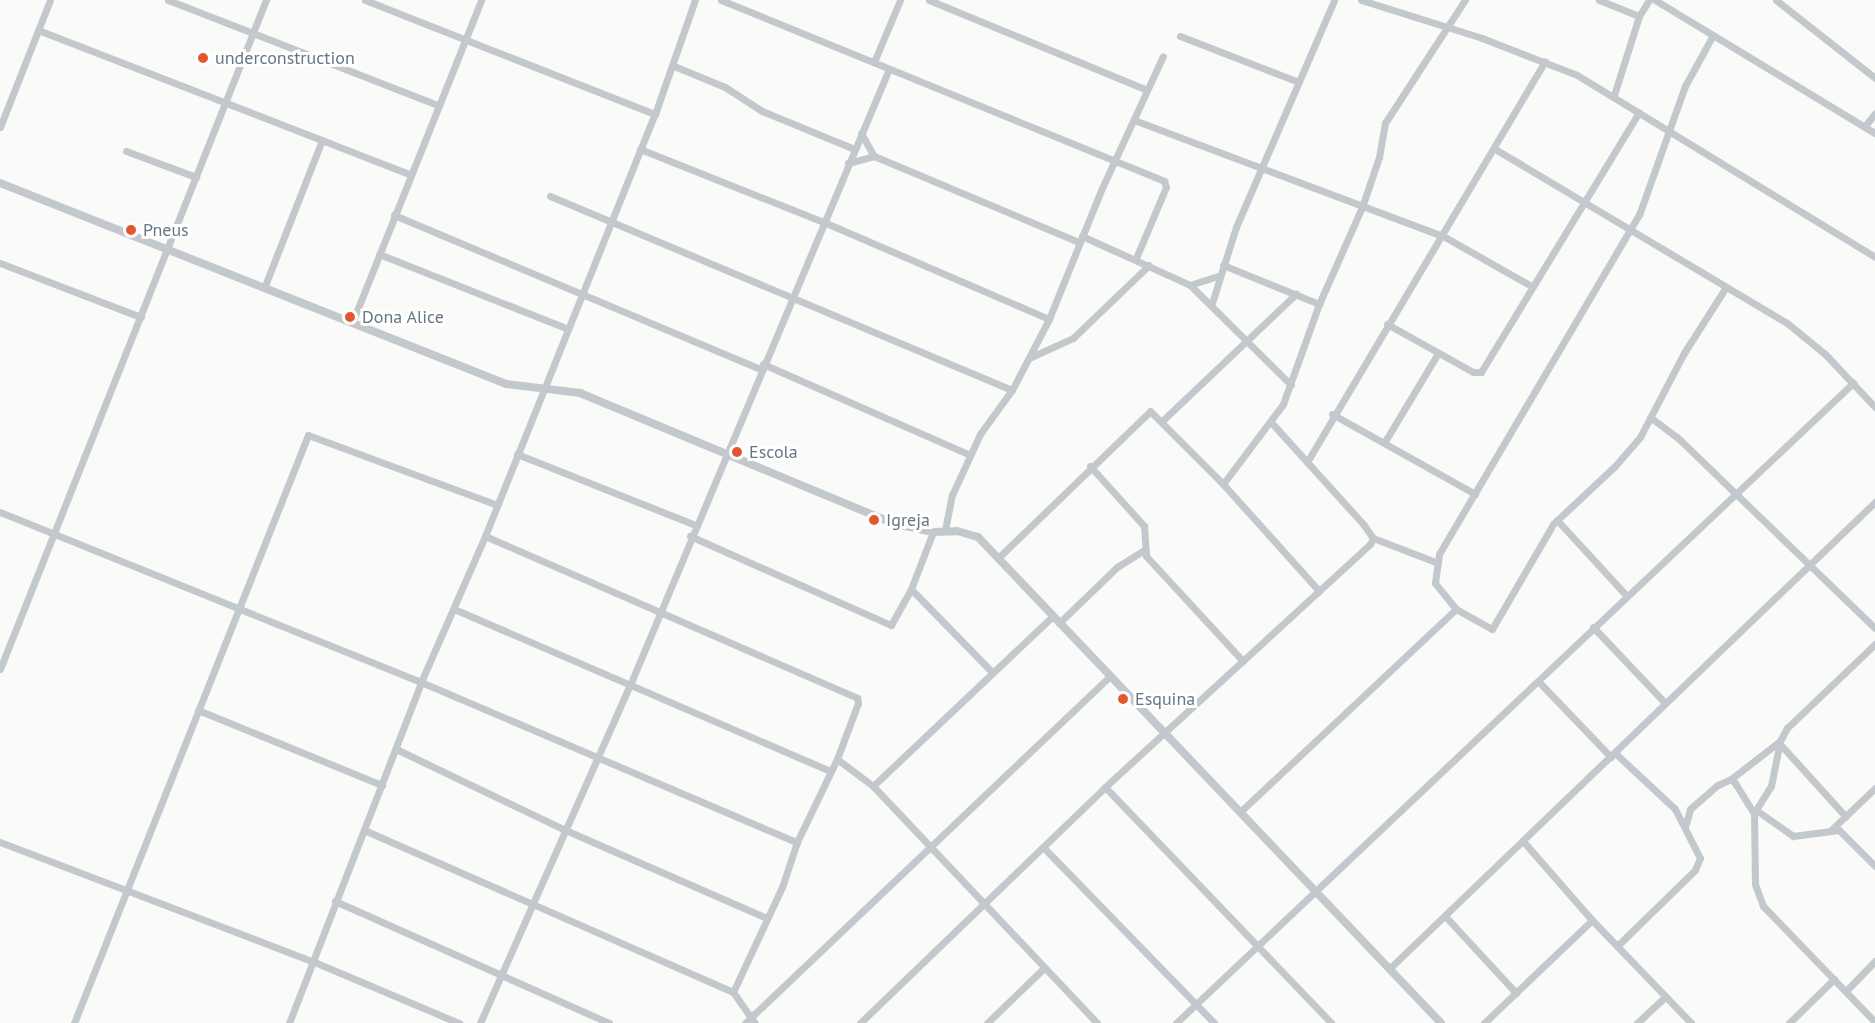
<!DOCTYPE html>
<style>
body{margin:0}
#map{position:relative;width:1875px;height:1023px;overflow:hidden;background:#fafaf8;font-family:"PT Sans",sans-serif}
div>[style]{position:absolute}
.minor>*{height:7px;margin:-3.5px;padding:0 3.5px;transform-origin:3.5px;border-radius:3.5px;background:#c3c8cc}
.tertiary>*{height:8px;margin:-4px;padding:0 4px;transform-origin:4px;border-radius:4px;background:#c3c8cc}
.dots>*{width:16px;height:16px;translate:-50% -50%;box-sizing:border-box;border:3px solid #fff;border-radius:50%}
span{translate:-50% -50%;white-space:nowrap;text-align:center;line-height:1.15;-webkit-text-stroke:6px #fff;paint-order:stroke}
.poi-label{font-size:18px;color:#657683}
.left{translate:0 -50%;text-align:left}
</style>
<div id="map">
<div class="minor">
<div style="left:168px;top:0;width:290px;rotate:21.3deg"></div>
<div style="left:365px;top:0;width:312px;rotate:21.5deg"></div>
<div style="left:721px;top:0;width:479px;rotate:22.2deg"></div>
<div style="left:1164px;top:181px;width:6px;rotate:72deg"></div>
<div style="left:1166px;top:187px;width:77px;rotate:112.9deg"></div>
<div style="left:929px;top:0;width:236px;rotate:22.4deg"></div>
<div style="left:1361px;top:0;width:127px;rotate:17.4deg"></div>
<div style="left:1482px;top:38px;width:102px;rotate:21.3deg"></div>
<div style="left:1577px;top:75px;width:349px;rotate:31.4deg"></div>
<div style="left:1599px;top:0;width:43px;rotate:21.8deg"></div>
<div style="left:1655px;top:0;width:257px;rotate:31.2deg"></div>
<div style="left:1776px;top:0;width:126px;rotate:38.2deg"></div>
<div style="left:38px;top:30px;width:400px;rotate:21.2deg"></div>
<div style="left:1180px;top:36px;width:124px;rotate:21.2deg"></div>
<div style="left:874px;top:62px;width:67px;rotate:-67.2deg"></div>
<div style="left:674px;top:66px;width:55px;rotate:22.4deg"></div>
<div style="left:725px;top:87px;width:44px;rotate:33deg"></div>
<div style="left:762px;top:111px;width:100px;rotate:22.4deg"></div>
<div style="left:1614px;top:95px;width:83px;rotate:-72.4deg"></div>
<div style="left:1639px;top:16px;width:19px;rotate:-58deg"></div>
<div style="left:1134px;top:120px;width:330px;rotate:20.6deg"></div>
<div style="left:1443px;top:236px;width:103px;rotate:29.5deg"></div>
<div style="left:1865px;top:126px;width:16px;rotate:-52deg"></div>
<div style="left:0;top:127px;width:136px;rotate:-68.5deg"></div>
<div style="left:861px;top:133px;width:26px;rotate:61deg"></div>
<div style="left:640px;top:149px;width:200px;rotate:21.7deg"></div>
<div style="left:826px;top:223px;width:243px;rotate:23.3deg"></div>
<div style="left:1495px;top:149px;width:340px;rotate:30.8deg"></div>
<div style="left:1787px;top:323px;width:49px;rotate:39.2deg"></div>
<div style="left:1825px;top:354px;width:73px;rotate:46.7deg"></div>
<div style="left:126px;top:151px;width:75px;rotate:20.4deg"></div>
<div style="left:848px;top:163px;width:27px;rotate:-15deg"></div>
<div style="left:874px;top:156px;width:222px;rotate:22.8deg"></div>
<div style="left:550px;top:196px;width:501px;rotate:22.78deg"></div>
<div style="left:394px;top:215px;width:398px;rotate:22.8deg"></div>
<div style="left:1082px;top:236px;width:119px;rotate:24.4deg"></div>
<div style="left:1190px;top:285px;width:142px;rotate:44.7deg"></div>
<div style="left:379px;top:254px;width:203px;rotate:21.6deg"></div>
<div style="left:0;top:263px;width:151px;rotate:21deg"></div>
<div style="left:1223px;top:265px;width:104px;rotate:22.1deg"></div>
<div style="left:1190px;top:285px;width:29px;rotate:-18deg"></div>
<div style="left:264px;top:288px;width:159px;rotate:-68.6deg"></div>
<div style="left:1212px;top:303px;width:80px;rotate:-72.5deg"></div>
<div style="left:1236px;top:227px;width:247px;rotate:-66.6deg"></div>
<div style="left:352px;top:323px;width:348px;rotate:-68.2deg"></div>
<div style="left:1387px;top:324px;width:98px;rotate:29.2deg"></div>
<div style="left:1473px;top:372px;width:8px"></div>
<div style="left:1481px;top:372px;width:304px;rotate:-58.7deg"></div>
<div style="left:1029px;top:358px;width:48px;rotate:-24.4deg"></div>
<div style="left:1073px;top:338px;width:105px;rotate:-43.8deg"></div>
<div style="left:763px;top:364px;width:226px;rotate:23.7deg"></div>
<div style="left:1332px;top:414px;width:164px;rotate:29.2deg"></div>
<div style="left:1650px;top:417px;width:34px;rotate:37deg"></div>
<div style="left:1677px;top:437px;width:275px;rotate:44deg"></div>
<div style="left:1162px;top:421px;width:185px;rotate:-43.5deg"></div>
<div style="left:1384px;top:443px;width:105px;rotate:-59deg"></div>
<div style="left:517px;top:454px;width:192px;rotate:21.7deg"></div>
<div style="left:1307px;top:462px;width:466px;rotate:-59.3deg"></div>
<div style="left:1090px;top:466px;width:81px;rotate:48deg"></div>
<div style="left:1144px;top:526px;width:30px;rotate:86deg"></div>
<div style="left:1146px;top:556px;width:143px;rotate:47.3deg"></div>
<div style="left:1223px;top:484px;width:100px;rotate:-53.1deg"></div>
<div style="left:1283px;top:404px;width:106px;rotate:-70.2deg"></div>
<div style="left:1319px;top:304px;width:106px;rotate:-66.1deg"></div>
<div style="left:1362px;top:207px;width:53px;rotate:-71.2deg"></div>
<div style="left:1379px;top:157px;width:35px;rotate:-80deg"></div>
<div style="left:1385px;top:123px;width:147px;rotate:-57deg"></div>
<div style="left:0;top:512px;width:454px;rotate:22deg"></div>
<div style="left:421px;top:682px;width:409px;rotate:23.1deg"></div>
<div style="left:797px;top:842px;width:47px;rotate:108.4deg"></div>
<div style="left:782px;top:887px;width:116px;rotate:115deg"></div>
<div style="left:1557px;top:520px;width:103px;rotate:47.4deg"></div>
<div style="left:945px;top:530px;width:36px;rotate:-79deg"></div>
<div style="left:952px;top:495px;width:67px;rotate:-65.3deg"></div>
<div style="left:980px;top:434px;width:54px;rotate:-54deg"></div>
<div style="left:1012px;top:390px;width:80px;rotate:-62.5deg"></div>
<div style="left:1049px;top:319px;width:141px;rotate:-68deg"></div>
<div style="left:1102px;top:188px;width:145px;rotate:-65.2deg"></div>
<div style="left:485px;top:536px;width:406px;rotate:23.5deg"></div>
<div style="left:857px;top:698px;width:5px;rotate:79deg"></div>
<div style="left:858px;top:703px;width:60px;rotate:110.6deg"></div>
<div style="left:837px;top:759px;width:45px;rotate:36.9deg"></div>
<div style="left:873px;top:786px;width:326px;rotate:46.6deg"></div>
<div style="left:690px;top:536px;width:220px;rotate:23.9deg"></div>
<div style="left:891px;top:625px;width:41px;rotate:-60.9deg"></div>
<div style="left:911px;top:589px;width:61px;rotate:-68.9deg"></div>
<div style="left:1373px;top:538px;width:67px;rotate:20.9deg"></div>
<div style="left:998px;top:558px;width:211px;rotate:-44deg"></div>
<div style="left:1150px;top:411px;width:103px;rotate:45deg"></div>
<div style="left:1223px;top:484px;width:144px;rotate:48.1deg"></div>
<div style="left:911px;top:589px;width:117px;rotate:45.7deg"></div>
<div style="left:454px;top:609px;width:409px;rotate:23.3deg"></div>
<div style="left:1456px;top:609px;width:33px;rotate:-129deg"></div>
<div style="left:1435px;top:583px;width:29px;rotate:-82deg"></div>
<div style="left:1439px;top:554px;width:394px;rotate:-59.5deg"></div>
<div style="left:1639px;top:215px;width:137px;rotate:-70.4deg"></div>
<div style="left:1685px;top:86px;width:58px;rotate:-61.2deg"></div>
<div style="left:1059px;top:623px;width:81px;rotate:-44deg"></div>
<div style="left:1117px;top:567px;width:32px;rotate:-32deg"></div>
<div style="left:1593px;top:627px;width:105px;rotate:46.5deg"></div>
<div style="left:0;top:669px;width:720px;rotate:-68.32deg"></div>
<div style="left:1539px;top:682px;width:104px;rotate:46.2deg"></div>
<div style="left:198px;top:710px;width:199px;rotate:22.2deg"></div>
<div style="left:1780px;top:744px;width:98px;rotate:47.9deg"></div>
<div style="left:396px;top:749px;width:185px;rotate:25.6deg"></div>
<div style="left:563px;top:829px;width:223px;rotate:23.6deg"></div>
<div style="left:1615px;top:753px;width:82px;rotate:43deg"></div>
<div style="left:1675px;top:809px;width:55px;rotate:63deg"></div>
<div style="left:1700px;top:858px;width:13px;rotate:113deg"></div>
<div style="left:1695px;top:870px;width:109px;rotate:135.7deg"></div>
<div style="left:1731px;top:779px;width:62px;rotate:-37.8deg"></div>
<div style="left:873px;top:786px;width:248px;rotate:-43.4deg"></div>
<div style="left:1105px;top:787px;width:327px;rotate:46.2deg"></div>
<div style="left:1241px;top:811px;width:295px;rotate:-43.2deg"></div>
<div style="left:1456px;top:609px;width:41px;rotate:29.1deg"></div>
<div style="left:1492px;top:629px;width:121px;rotate:-59.8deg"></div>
<div style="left:1553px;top:524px;width:85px;rotate:-43.1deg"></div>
<div style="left:1615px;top:466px;width:38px;rotate:-49deg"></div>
<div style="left:1640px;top:437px;width:95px;rotate:-62.4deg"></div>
<div style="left:1684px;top:353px;width:78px;rotate:-57.5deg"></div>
<div style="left:1759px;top:812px;width:42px;rotate:35.2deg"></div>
<div style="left:1793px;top:836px;width:46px;rotate:-7.4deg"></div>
<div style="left:1839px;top:830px;width:51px;rotate:45deg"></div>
<div style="left:1754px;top:813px;width:32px;rotate:-58deg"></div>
<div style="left:1771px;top:786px;width:46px;rotate:-78.7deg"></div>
<div style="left:1780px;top:741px;width:15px;rotate:-62deg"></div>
<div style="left:1787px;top:728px;width:122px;rotate:-43.7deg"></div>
<div style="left:1685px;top:827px;width:19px;rotate:-74deg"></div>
<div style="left:1690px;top:809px;width:37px;rotate:-41deg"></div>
<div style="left:1718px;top:785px;width:14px;rotate:-25deg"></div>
<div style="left:1731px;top:779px;width:6px;rotate:45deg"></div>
<div style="left:1735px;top:783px;width:36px;rotate:58deg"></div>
<div style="left:1754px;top:813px;width:71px;rotate:89.2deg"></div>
<div style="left:1755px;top:884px;width:23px;rotate:70deg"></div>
<div style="left:1763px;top:906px;width:161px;rotate:46deg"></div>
<div style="left:1832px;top:829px;width:59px;rotate:-43.6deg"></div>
<div style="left:364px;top:830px;width:403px;rotate:23.7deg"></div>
<div style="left:733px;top:992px;width:38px;rotate:55deg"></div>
<div style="left:1523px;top:841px;width:105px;rotate:48.9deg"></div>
<div style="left:1592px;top:920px;width:143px;rotate:46.1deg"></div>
<div style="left:0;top:842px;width:334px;rotate:20.9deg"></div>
<div style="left:312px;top:961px;width:160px;rotate:22.9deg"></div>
<div style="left:797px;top:842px;width:92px;rotate:-64.3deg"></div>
<div style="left:1045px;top:849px;width:243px;rotate:45.8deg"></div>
<div style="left:335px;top:901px;width:300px;rotate:24deg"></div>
<div style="left:1445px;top:916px;width:105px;rotate:47.3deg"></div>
<div style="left:1390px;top:968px;width:673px;rotate:-43.86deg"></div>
<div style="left:1846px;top:991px;width:42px;rotate:-46deg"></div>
<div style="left:74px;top:1023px;width:633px;rotate:-68.3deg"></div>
<div style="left:308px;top:435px;width:202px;rotate:20.3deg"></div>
<div style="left:289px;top:1023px;width:366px;rotate:-68.8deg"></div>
<div style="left:421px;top:682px;width:159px;rotate:-66.3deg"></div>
<div style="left:485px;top:536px;width:455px;rotate:-68.1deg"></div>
<div style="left:655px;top:114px;width:121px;rotate:-70.7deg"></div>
<div style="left:480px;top:1023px;width:370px;rotate:-66.1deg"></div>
<div style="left:630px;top:685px;width:668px;rotate:-67.2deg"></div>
<div style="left:745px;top:1023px;width:504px;rotate:-43.55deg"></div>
<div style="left:860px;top:1023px;width:340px;rotate:-43.9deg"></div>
<div style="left:1105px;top:787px;width:360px;rotate:-42.5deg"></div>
<div style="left:1370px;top:544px;width:7px;rotate:-63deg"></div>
<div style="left:1373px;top:538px;width:16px;rotate:-125deg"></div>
<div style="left:1364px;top:525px;width:139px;rotate:-132.1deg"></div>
<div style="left:987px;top:1023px;width:79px;rotate:-44deg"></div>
<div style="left:1176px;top:1023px;width:932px;rotate:-43.39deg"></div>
<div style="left:1484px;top:1023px;width:149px;rotate:-43.6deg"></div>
<div style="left:1637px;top:1023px;width:38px;rotate:-43deg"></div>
<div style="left:1789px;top:1023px;width:63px;rotate:-44.4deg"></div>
</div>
<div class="tertiary">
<div style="left:0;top:183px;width:544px;rotate:21.66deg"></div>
<div style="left:506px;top:384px;width:75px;rotate:6.9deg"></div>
<div style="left:580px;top:393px;width:338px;rotate:22.6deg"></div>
<div style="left:892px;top:523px;width:42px;rotate:12.4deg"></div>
<div style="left:933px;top:532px;width:24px;rotate:-2deg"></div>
<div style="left:957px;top:531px;width:22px;rotate:16deg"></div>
<div style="left:978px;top:537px;width:671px;rotate:46.39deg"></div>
</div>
<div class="dots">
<div style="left:203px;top:58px;background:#e4572e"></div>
<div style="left:131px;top:230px;background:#e4572e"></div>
<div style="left:350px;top:317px;background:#e4572e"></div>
<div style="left:737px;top:452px;background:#e4572e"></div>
<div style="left:874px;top:520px;background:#e4572e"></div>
<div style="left:1123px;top:699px;background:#e4572e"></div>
</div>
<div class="poi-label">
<span class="left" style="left:215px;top:58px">underconstruction</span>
<span class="left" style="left:143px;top:230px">Pneus</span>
<span class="left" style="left:362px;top:317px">Dona Alice</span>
<span class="left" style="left:749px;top:452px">Escola</span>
<span class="left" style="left:886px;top:520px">Igreja</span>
<span class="left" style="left:1135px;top:699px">Esquina</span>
</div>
</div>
